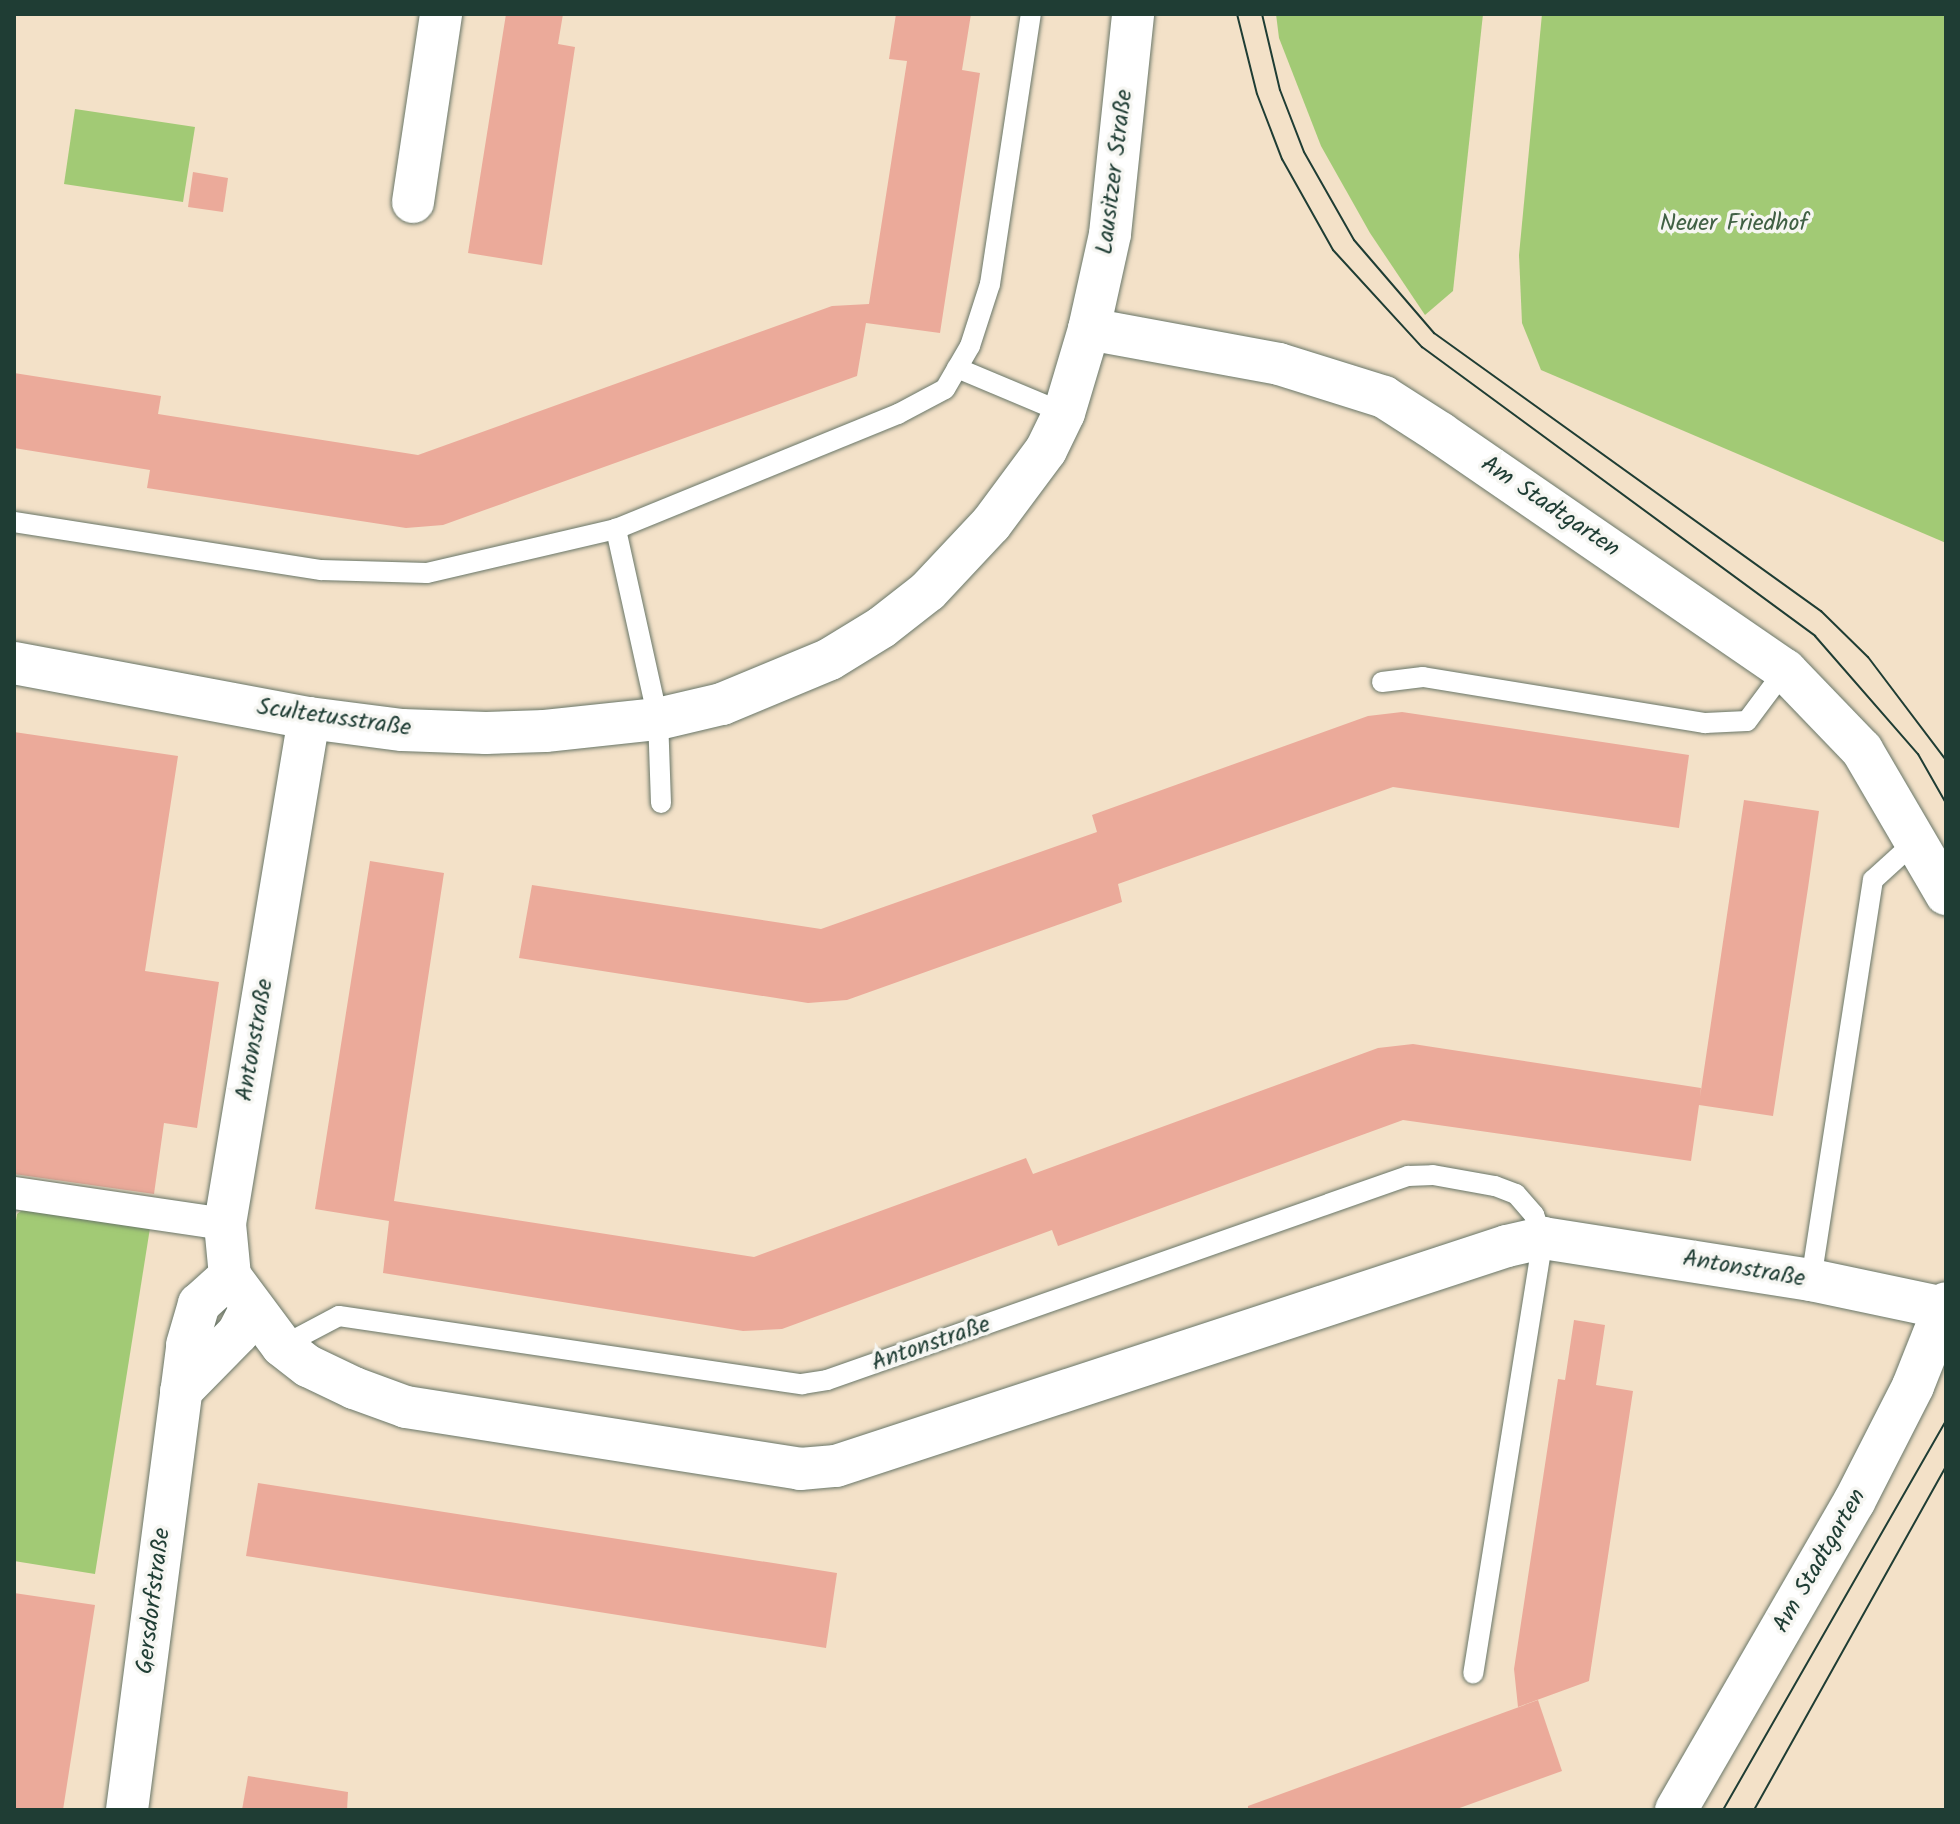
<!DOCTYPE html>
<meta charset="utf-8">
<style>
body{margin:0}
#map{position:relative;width:1960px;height:1824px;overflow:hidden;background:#f3e1c8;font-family:Kalam,sans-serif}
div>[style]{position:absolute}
.green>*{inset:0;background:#a2ca75}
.building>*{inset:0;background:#ebaa9a}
.roads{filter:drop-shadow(0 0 2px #697668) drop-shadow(0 0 2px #697668)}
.service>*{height:20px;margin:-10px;padding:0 10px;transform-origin:10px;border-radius:10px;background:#fff}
.pedestrian>*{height:32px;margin:-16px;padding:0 16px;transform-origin:16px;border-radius:16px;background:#fff}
.minor>*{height:42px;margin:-21px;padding:0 21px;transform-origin:21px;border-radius:21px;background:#fff}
.tram>*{height:2px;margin:-1px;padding:0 1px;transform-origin:1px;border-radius:1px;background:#1f3d34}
span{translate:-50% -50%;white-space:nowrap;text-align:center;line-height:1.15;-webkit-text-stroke:7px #f6f6f2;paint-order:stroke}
.street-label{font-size:24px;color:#1f3d34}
.park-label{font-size:24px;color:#406044}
.frame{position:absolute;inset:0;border:16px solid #1f3d34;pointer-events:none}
</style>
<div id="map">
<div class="green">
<div style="clip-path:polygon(1276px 14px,1483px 14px,1453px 291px,1425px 315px,1370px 233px,1321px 146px,1279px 38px)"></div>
<div style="clip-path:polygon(1542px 14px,1946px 14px,1946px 543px,1541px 370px,1522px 323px,1519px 255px)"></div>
<div style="clip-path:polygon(75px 109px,195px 127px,183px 202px,64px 184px)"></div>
<div style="clip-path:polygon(28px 1206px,150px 1228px,95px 1574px,14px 1561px,14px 1233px,17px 1214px)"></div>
</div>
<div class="building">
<div style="clip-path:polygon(506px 14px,563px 14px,558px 44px,575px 47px,542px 265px,468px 253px)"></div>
<div style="clip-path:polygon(896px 14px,971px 14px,962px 70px,980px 73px,940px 333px,866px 323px,857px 376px,443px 525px,406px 528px,147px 488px,150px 470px,14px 448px,14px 373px,161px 396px,158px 414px,418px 455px,832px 306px,869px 304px,907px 61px,889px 59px)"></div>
<div style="clip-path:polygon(193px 172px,228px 178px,223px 212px,188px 207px)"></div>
<div style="clip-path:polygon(1402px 712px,1689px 755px,1679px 828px,1393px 787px,1118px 884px,1122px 902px,847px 1000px,808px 1003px,519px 958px,532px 885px,821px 929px,1097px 832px,1092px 815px,1368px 716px)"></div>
<div style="clip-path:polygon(14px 732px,178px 756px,145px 971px,219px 982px,197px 1128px,164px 1123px,154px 1194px,14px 1174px)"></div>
<div style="clip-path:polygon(1744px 800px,1819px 811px,1808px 888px,1773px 1116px,1699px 1105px,1691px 1161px,1403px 1120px,1058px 1246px,1052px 1230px,782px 1329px,743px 1331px,383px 1273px,389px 1221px,315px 1209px,370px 861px,444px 873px,394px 1201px,754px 1257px,1026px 1158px,1033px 1174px,1378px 1048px,1413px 1044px,1701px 1088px,1700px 1097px)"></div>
<div style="clip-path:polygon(1574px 1320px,1605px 1325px,1596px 1385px,1633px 1391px,1589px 1681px,1518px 1707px,1514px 1669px,1558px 1379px,1565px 1380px)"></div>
<div style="clip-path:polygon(258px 1483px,837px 1573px,826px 1648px,246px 1556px)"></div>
<div style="clip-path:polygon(14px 1593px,95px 1605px,63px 1810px,14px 1810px)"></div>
<div style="clip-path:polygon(1538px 1700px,1562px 1771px,1454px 1810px,1248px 1810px,1248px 1806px)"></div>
<div style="clip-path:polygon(248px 1776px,348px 1792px,347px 1810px,242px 1810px)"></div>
</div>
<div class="roads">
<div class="service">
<div style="left:957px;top:368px;width:116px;rotate:22.8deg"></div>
<div style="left:14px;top:522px;width:311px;rotate:8.9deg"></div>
<div style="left:321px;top:570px;width:106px;rotate:1.6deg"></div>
<div style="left:427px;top:573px;width:194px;rotate:-13.1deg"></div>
<div style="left:1382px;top:682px;width:41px;rotate:-7deg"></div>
<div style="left:1423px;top:677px;width:286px;rotate:9.3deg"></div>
<div style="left:1705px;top:723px;width:42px;rotate:-2.7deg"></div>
<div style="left:1747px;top:721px;width:64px;rotate:-53.3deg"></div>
<div style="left:661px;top:803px;width:84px;rotate:-92deg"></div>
<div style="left:658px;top:719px;width:195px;rotate:-102.5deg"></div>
<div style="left:616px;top:529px;width:305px;rotate:-22.2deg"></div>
<div style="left:898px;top:414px;width:53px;rotate:-28deg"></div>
<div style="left:945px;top:389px;width:50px;rotate:-59.8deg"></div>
<div style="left:970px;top:346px;width:65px;rotate:-72.1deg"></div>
<div style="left:990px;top:284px;width:273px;rotate:-81.4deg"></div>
<div style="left:1811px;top:1280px;width:405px;rotate:-81.2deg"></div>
<div style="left:1873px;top:880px;width:59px;rotate:-42.3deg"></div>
<div style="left:282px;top:1346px;width:64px;rotate:-27.8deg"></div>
<div style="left:339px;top:1316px;width:468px;rotate:8.4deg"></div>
<div style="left:802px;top:1384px;width:25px;rotate:-9deg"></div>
<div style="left:827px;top:1380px;width:616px;rotate:-19.35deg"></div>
<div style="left:1408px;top:1176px;width:25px;rotate:-2deg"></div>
<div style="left:1433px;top:1175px;width:63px;rotate:10.1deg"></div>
<div style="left:1495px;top:1186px;width:22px;rotate:21deg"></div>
<div style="left:1516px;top:1194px;width:28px;rotate:49deg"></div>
<div style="left:1534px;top:1215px;width:25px;rotate:69deg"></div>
<div style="left:1543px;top:1238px;width:441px;rotate:99.1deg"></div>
</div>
<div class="pedestrian">
<div style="left:14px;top:1193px;width:213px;rotate:8.4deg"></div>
</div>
<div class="minor">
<div style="left:413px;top:202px;width:190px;rotate:-81.5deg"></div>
<div style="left:1089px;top:329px;width:193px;rotate:10.4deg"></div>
<div style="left:1279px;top:364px;width:110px;rotate:17.4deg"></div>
<div style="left:1384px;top:397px;width:67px;rotate:32.7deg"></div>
<div style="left:1440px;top:433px;width:419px;rotate:34.5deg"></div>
<div style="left:1785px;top:670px;width:111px;rotate:46.1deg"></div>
<div style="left:1862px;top:750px;width:167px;rotate:59.7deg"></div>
<div style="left:14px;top:663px;width:300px;rotate:10.6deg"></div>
<div style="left:309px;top:718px;width:94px;rotate:7.4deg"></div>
<div style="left:402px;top:730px;width:84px;rotate:2deg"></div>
<div style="left:486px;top:733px;width:59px;rotate:-1.9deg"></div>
<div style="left:545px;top:731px;width:114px;rotate:-6.1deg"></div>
<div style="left:658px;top:719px;width:66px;rotate:-13.2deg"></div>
<div style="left:722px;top:704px;width:117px;rotate:-22.6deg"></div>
<div style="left:830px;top:659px;width:61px;rotate:-31.6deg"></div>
<div style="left:882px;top:627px;width:58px;rotate:-38deg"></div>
<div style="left:928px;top:591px;width:92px;rotate:-46.8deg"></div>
<div style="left:991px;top:524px;width:92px;rotate:-53.4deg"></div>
<div style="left:1046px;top:450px;width:41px;rotate:-64.1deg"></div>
<div style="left:1064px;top:413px;width:88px;rotate:-73.4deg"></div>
<div style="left:1089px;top:329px;width:97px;rotate:-77.5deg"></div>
<div style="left:1110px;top:234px;width:221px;rotate:-84deg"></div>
<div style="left:309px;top:718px;width:513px;rotate:99.43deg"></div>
<div style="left:225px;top:1224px;width:52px;rotate:84.5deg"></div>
<div style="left:230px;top:1276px;width:87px;rotate:53.4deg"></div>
<div style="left:282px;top:1346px;width:33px;rotate:38deg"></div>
<div style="left:308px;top:1366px;width:51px;rotate:25.6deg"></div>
<div style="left:354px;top:1388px;width:55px;rotate:20.1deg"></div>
<div style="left:406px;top:1407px;width:399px;rotate:8.9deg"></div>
<div style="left:800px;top:1469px;width:36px;rotate:-5deg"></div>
<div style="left:836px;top:1466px;width:706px;rotate:-18.15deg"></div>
<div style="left:1507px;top:1246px;width:37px;rotate:-13deg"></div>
<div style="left:1543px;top:1238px;width:271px;rotate:8.9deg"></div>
<div style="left:1811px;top:1280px;width:136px;rotate:11.9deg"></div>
<div style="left:181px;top:1391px;width:81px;rotate:-45.5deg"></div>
<div style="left:238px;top:1333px;width:30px;rotate:-63deg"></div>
<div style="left:127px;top:1810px;width:469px;rotate:-82.6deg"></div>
<div style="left:187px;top:1345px;width:43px;rotate:-73.7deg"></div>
<div style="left:199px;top:1304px;width:42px;rotate:-42.1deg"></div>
<div style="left:1676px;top:1810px;width:356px;rotate:-60deg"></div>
<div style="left:1854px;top:1502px;width:130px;rotate:-63deg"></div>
<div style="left:1913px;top:1386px;width:89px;rotate:-68.3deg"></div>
</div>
</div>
<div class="tram">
<div style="left:1237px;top:14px;width:82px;rotate:76deg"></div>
<div style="left:1257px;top:94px;width:70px;rotate:69deg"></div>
<div style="left:1282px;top:159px;width:104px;rotate:60.7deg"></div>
<div style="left:1333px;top:250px;width:132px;rotate:47.5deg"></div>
<div style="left:1422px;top:347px;width:488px;rotate:36.3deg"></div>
<div style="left:1815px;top:636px;width:157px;rotate:48.9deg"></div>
<div style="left:1918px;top:754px;width:56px;rotate:60.3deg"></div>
<div style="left:1262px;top:14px;width:78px;rotate:76.7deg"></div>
<div style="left:1280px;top:90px;width:66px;rotate:68.8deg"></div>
<div style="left:1304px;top:152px;width:101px;rotate:60.4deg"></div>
<div style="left:1354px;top:240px;width:123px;rotate:49.3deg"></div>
<div style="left:1434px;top:333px;width:477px;rotate:35.7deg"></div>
<div style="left:1821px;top:611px;width:66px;rotate:44.4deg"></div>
<div style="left:1868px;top:657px;width:129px;rotate:52.9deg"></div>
<div style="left:1723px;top:1810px;width:448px;rotate:-60.2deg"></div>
<div style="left:1754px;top:1810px;width:394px;rotate:-60.8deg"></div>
</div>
<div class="street-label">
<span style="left:1115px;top:172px;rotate:-83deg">Lausitzer Straße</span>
<span style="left:1550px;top:507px;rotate:34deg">Am Stadtgarten</span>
<span style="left:334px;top:718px;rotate:8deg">Scultetusstraße</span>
<span style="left:255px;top:1040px;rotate:-80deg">Antonstraße</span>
<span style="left:1744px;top:1269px;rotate:10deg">Antonstraße</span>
<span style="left:931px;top:1344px;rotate:-19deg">Antonstraße</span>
<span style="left:1820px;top:1561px;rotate:-60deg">Am Stadtgarten</span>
<span style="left:154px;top:1601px;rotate:-83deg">Gersdorfstraße</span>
</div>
<div class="park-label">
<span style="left:1734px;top:224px">Neuer Friedhof</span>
</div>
<div class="frame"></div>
</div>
